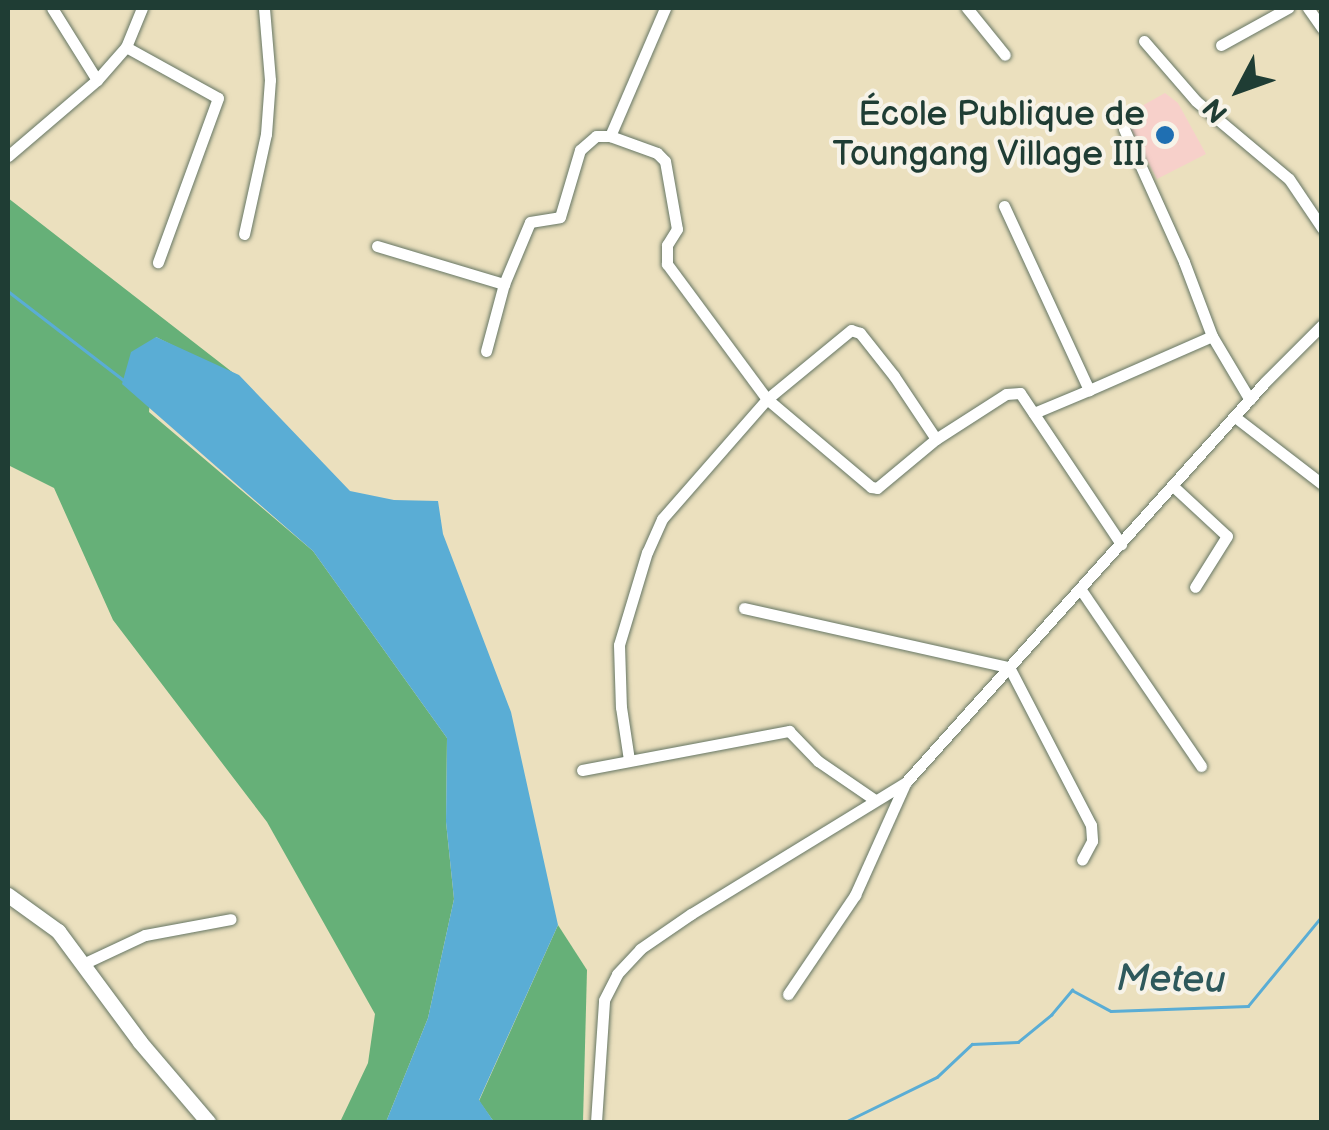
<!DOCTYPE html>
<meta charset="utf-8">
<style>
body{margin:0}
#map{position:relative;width:1329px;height:1130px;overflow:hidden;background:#ebe0be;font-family:"Balsamiq Sans",sans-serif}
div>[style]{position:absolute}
.built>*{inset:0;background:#f7d0ca}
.forest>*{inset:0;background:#66b078}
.water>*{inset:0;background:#5aadd5}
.stream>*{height:2.5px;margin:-1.25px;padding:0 1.25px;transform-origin:1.25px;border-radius:1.25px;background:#5aadd5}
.roads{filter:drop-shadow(0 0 2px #667664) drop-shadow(0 0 2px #667664)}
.minor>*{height:11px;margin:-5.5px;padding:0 5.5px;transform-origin:5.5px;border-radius:5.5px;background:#fff}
.tertiary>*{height:15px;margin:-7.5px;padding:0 7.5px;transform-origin:7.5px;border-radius:7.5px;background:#fff}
.dots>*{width:28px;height:28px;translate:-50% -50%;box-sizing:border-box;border:5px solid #f7f3e8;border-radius:50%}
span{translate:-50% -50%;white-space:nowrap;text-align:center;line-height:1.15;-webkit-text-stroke:8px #f7f3e8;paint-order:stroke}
.poi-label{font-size:35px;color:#1f3d34}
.right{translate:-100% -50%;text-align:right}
.water-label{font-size:38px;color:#2e595c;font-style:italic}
.frame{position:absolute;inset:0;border:10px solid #1f3d34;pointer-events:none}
.north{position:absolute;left:1189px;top:40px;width:100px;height:100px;-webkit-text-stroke:8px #f7f3e8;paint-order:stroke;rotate:229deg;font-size:28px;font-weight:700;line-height:40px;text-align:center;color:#1f3d34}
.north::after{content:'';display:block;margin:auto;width:35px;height:45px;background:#1f3d34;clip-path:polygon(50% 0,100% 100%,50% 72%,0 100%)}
</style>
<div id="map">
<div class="built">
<div style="clip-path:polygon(1165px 93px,1178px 103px,1206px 154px,1157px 179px,1124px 116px)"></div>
</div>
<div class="forest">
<div style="clip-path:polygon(8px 198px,245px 382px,156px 337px,149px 412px,313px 551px,447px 738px,446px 822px,454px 899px,428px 1018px,386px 1122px,340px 1122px,368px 1063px,375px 1014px,267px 822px,113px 620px,54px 488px,8px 465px)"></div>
<div style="clip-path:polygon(558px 925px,587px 970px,583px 1122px,494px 1122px,479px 1101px)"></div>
</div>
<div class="water">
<div style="clip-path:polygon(156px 337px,239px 375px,350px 491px,394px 500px,438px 501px,443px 534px,511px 712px,558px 925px,479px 1100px,494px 1122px,386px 1122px,428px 1018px,454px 899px,446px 822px,447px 738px,313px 551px,122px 384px,131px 352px)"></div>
</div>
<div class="stream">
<div style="left:8px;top:291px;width:148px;rotate:37.6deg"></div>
<div style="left:845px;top:1122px;width:102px;rotate:-26.1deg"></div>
<div style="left:937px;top:1077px;width:48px;rotate:-43.3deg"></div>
<div style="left:972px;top:1044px;width:46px;rotate:-2.5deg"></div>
<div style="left:1018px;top:1042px;width:43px;rotate:-39.3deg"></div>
<div style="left:1051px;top:1015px;width:33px;rotate:-50deg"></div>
<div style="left:1072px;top:990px;width:44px;rotate:28.3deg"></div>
<div style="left:1111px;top:1011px;width:137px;rotate:-2.1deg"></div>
<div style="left:1248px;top:1006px;width:117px;rotate:-50.6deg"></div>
</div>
<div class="roads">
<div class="minor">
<div style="left:52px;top:8px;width:85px;rotate:58deg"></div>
<div style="left:967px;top:8px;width:60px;rotate:51deg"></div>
<div style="left:1308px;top:8px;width:24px;rotate:55deg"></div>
<div style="left:1144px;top:41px;width:79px;rotate:49.1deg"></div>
<div style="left:1196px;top:101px;width:121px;rotate:40deg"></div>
<div style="left:1289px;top:179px;width:59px;rotate:56deg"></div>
<div style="left:1221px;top:45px;width:77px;rotate:-28.9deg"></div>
<div style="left:126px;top:47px;width:105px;rotate:29deg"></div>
<div style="left:218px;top:98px;width:175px;rotate:110.1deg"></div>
<div style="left:1124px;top:129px;width:146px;rotate:65.7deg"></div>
<div style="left:1184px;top:262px;width:79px;rotate:69.3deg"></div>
<div style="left:1212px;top:336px;width:74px;rotate:59.3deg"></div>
<div style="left:610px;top:136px;width:50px;rotate:19.9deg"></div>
<div style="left:657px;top:153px;width:11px;rotate:45deg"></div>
<div style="left:665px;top:161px;width:69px;rotate:80deg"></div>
<div style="left:677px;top:229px;width:19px;rotate:122deg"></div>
<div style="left:667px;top:245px;width:19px;rotate:90deg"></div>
<div style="left:667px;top:264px;width:168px;rotate:53.5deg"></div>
<div style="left:767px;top:399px;width:136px;rotate:40.2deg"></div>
<div style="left:871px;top:487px;width:6px;rotate:9deg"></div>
<div style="left:877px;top:488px;width:77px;rotate:-39.7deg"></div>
<div style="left:936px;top:439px;width:76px;rotate:-123.7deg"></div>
<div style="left:894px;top:376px;width:55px;rotate:-128.3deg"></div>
<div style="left:860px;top:333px;width:9px;rotate:-162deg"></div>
<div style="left:851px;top:330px;width:109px;rotate:140.6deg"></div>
<div style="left:767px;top:399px;width:159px;rotate:131.2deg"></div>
<div style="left:662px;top:519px;width:36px;rotate:114deg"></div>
<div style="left:647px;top:552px;width:97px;rotate:106.8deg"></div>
<div style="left:619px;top:645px;width:62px;rotate:88.2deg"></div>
<div style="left:621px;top:707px;width:54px;rotate:81.4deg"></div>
<div style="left:8px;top:156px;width:117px;rotate:-40.5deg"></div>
<div style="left:97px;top:80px;width:44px;rotate:-48.7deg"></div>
<div style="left:126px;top:47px;width:42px;rotate:-67.7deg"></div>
<div style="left:1004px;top:206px;width:203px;rotate:65.2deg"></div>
<div style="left:1089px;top:390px;width:60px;rotate:157.3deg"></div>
<div style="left:244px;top:234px;width:102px;rotate:-77.6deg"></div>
<div style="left:266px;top:134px;width:54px;rotate:-85.8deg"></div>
<div style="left:270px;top:80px;width:72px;rotate:-94.8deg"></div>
<div style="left:377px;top:246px;width:133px;rotate:16.7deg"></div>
<div style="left:486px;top:351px;width:69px;rotate:-75deg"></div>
<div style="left:504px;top:284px;width:67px;rotate:-67.2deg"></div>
<div style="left:530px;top:222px;width:30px;rotate:-9deg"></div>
<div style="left:560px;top:217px;width:70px;rotate:-73.4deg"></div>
<div style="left:580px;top:150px;width:21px;rotate:-41deg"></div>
<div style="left:596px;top:136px;width:14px"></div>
<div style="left:610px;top:136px;width:139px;rotate:-66.7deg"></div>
<div style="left:1089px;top:390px;width:134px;rotate:-23.7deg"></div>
<div style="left:1235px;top:417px;width:110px;rotate:37.6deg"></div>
<div style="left:936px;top:439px;width:83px;rotate:-32.7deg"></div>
<div style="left:1006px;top:394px;width:14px;rotate:-4deg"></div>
<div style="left:1020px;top:393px;width:182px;rotate:56.2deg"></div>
<div style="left:1174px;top:487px;width:72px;rotate:42.8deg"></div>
<div style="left:1227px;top:536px;width:60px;rotate:122.1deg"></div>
<div style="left:1081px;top:590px;width:213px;rotate:55.7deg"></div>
<div style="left:744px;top:608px;width:271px;rotate:12.6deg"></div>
<div style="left:1009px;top:667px;width:178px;rotate:62.6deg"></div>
<div style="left:1091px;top:825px;width:16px;rotate:86deg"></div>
<div style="left:1092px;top:841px;width:21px;rotate:118deg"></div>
<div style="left:582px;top:770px;width:211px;rotate:-10.7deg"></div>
<div style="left:789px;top:731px;width:42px;rotate:46deg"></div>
<div style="left:818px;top:761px;width:69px;rotate:34.4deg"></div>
<div style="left:85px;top:963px;width:66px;rotate:-25deg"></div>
<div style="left:145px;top:935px;width:87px;rotate:-10.5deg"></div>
<div style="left:788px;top:994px;width:120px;rotate:-55.9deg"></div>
<div style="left:855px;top:895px;width:120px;rotate:-65.8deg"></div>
<div style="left:596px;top:1122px;width:122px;rotate:-86.2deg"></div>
<div style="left:604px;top:1000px;width:29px;rotate:-63deg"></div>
<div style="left:617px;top:974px;width:34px;rotate:-47deg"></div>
<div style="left:640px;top:949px;width:62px;rotate:-34.5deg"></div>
<div style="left:691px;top:914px;width:252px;rotate:-31.5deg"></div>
<div style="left:906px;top:782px;width:537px;rotate:-48.09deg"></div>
<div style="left:1265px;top:382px;width:81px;rotate:-45deg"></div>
</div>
<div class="tertiary">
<div style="left:8px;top:895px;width:62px;rotate:35.8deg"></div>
<div style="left:58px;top:931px;width:138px;rotate:53.5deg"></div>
<div style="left:140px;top:1042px;width:105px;rotate:49.6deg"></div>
</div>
</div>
<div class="dots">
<div style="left:1165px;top:135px;background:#1f6fb2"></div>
</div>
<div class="poi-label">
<span class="right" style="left:1145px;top:135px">École Publique de<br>Toungang Village III</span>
</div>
<div class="water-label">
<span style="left:1171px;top:980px;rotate:1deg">Meteu</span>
</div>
<div class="frame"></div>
<div class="north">N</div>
</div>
